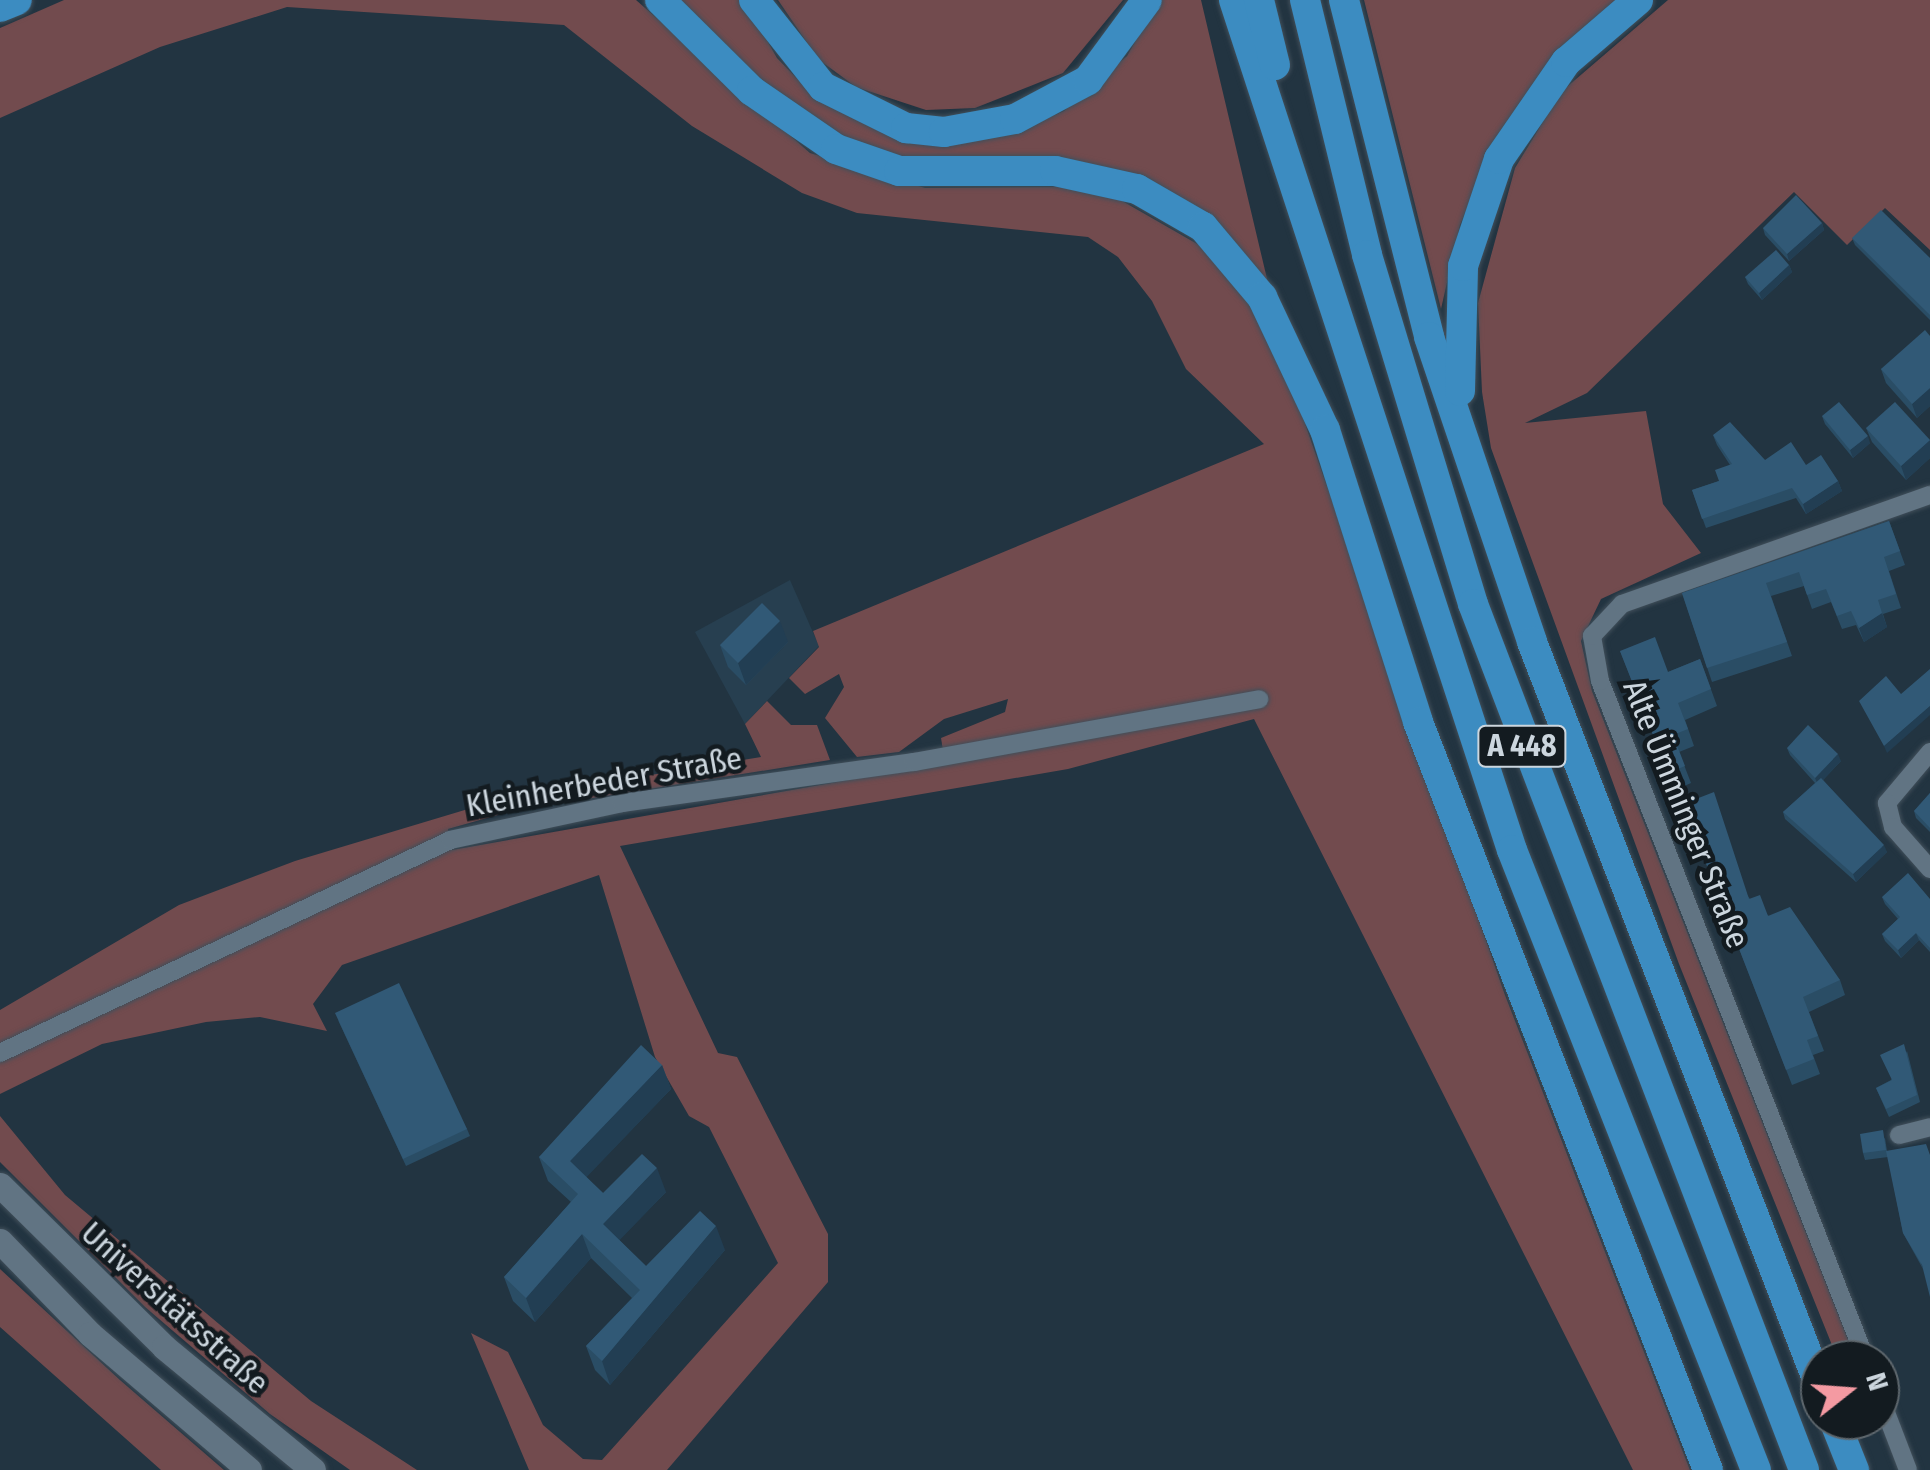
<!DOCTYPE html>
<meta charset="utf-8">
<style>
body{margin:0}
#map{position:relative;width:1930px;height:1470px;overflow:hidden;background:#223441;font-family:"Fira Sans Condensed",sans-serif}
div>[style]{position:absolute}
.built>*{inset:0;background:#273f50}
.green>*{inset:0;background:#724b4e}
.roads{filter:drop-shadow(0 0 2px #414f5a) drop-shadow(0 0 2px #414f5a)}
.minor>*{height:18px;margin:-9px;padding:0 9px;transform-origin:9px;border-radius:9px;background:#617483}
.secondary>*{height:25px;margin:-12.5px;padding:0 12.5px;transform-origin:12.5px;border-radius:12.5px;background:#617483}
.motorway>*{height:30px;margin:-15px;padding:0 15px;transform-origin:15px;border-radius:15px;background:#3c8cc1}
.wall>*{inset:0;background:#2a4d65}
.shaded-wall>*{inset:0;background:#223e53}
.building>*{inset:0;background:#315976}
span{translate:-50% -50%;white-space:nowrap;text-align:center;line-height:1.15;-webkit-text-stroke:9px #131b20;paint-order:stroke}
.shield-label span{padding:2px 8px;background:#131b20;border:2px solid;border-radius:8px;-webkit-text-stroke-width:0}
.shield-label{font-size:30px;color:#ccd6de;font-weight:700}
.street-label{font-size:32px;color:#ccd6de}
.north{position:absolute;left:1800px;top:1340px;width:100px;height:100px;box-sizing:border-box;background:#131b20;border:2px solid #5d666c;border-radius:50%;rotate:73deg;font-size:28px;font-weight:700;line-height:40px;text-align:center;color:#ccd6de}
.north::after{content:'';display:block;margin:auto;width:35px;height:45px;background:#f49aa2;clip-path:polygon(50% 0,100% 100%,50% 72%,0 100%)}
</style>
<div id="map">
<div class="built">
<div style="clip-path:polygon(790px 580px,819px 646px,745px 724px,695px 632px)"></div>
</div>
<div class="green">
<div style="clip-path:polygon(64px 0,636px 0,810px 153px,925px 188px,1065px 187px,1117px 198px,1199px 245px,1250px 301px,1288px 375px,1505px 995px,1690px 1470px,1633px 1470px,1254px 719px,1068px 769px,620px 846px,718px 1053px,737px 1057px,828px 1234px,828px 1282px,667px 1470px,529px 1470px,471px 1333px,508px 1352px,543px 1425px,583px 1459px,602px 1460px,778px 1263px,709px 1127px,689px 1116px,655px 1057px,599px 875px,342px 965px,313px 1004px,327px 1031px,260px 1017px,206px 1022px,102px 1044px,0 1094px,0 1010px,179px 905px,295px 861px,498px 800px,761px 757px,745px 724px,767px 701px,791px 725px,817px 725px,830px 760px,512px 811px,448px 829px,452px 850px,945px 763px,941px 738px,1005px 712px,1008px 699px,944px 719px,899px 752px,857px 757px,825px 718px,844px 687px,839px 674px,805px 694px,789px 678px,819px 647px,813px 631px,1264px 444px,1186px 369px,1152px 301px,1118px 257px,1088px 237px,857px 213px,802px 193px,692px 126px,564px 25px,287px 7px,160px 47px,0 118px,0 28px)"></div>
<div style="clip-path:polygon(678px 0,744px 0,777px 58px,808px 90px,896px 135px,1020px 130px,1064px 111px,1127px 56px,1159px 0,1201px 0,1268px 283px,1205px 213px,1131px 173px,1078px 161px,905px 158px,834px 134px,763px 83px)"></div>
<div style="clip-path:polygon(778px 0,1123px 0,1063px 73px,975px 108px,926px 110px,856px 87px,818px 59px)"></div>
<div style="clip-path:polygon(1364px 0,1621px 0,1542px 72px,1497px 136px,1460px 225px,1441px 309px)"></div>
<div style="clip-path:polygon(1668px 0,1930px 0,1930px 250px,1885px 208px,1847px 245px,1794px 192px,1587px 393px,1525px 423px,1646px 411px,1663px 504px,1701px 553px,1601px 599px,1581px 641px,1592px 691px,1856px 1360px,1838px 1360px,1679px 964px,1491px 448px,1482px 392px,1478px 303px,1515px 168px,1561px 92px)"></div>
<div style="clip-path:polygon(0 1116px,65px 1195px,311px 1401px,417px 1470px,350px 1470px,270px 1414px,145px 1307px,0 1162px)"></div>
<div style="clip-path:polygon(0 1269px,120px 1380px,224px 1470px,161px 1470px,0 1327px)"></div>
</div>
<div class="roads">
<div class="minor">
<div style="left:1930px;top:752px;width:67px;rotate:130.1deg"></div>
<div style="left:1887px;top:803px;width:25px;rotate:76deg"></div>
<div style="left:1893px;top:827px;width:56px;rotate:48.6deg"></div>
<div style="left:0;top:1053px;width:498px;rotate:-25.3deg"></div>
<div style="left:450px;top:840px;width:176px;rotate:-12.1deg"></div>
<div style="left:622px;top:803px;width:295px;rotate:-8deg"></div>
<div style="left:914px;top:762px;width:351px;rotate:-10.3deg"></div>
<div style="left:1899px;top:1135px;width:32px;rotate:-14deg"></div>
<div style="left:1866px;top:1360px;width:729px;rotate:-111.39deg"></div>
<div style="left:1600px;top:681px;width:46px;rotate:-100.1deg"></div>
<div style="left:1592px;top:636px;width:44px;rotate:-46.8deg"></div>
<div style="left:1622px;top:604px;width:327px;rotate:-19.5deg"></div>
<div style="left:1880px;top:1397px;width:78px;rotate:69deg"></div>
</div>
<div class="secondary">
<div style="left:0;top:1185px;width:231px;rotate:44.6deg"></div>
<div style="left:164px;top:1347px;width:193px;rotate:39.5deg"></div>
<div style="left:0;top:1241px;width:129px;rotate:45.9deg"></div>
<div style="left:90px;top:1334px;width:209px;rotate:40.5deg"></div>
</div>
<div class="motorway">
<div style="left:660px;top:0;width:129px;rotate:44.7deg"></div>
<div style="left:752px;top:91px;width:102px;rotate:34.6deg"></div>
<div style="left:836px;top:149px;width:67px;rotate:19.2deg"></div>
<div style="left:899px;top:171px;width:156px"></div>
<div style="left:1055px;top:171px;width:84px;rotate:12.4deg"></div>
<div style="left:1137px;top:189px;width:76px;rotate:29.9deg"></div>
<div style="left:1203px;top:227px;width:92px;rotate:49.9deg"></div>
<div style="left:1262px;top:297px;width:147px;rotate:64.7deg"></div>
<div style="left:1325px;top:430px;width:306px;rotate:72.3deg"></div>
<div style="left:1418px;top:722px;width:802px;rotate:68.81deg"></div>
<div style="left:754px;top:0;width:111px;rotate:51.6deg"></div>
<div style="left:823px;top:87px;width:93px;rotate:26.3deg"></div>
<div style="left:906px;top:128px;width:38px;rotate:6deg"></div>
<div style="left:944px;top:132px;width:72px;rotate:-10.4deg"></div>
<div style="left:1015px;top:119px;width:83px;rotate:-28.1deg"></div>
<div style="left:1088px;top:80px;width:99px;rotate:-53.6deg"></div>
<div style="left:1234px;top:0;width:894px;rotate:71.89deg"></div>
<div style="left:1512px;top:850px;width:666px;rotate:68.52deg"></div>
<div style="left:1259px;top:0;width:67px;rotate:76.2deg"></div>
<div style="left:1305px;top:0;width:262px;rotate:76.3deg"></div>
<div style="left:1367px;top:255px;width:365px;rotate:73.1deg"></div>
<div style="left:1473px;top:604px;width:927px;rotate:69.08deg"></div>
<div style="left:1344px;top:0;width:348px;rotate:75.8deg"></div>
<div style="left:1429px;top:337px;width:322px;rotate:71.3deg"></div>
<div style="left:1532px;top:642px;width:799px;rotate:68.86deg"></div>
<div style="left:0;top:7px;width:18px;rotate:-22deg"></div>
<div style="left:1460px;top:391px;width:125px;rotate:-88.6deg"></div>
<div style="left:1463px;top:266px;width:113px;rotate:-71.4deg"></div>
<div style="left:1499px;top:159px;width:118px;rotate:-55.4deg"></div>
<div style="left:1566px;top:62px;width:95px;rotate:-40.7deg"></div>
<div style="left:1834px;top:1420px;width:54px;rotate:68.2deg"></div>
</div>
</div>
<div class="wall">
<div style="clip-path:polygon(1822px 223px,1824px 230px,1789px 261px,1765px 235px,1763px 228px)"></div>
<div style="clip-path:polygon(1852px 238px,1930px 258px,1930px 320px,1855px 245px)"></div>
<div style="clip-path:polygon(1789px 265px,1792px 272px,1762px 300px,1748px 284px,1745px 277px)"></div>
<div style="clip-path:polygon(1930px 336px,1930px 406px,1917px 418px,1886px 383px,1881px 369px)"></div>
<div style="clip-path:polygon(1822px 416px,1870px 443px,1853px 458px,1825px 424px)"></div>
<div style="clip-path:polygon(1866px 428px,1930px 440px,1930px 458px,1906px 480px,1872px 442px)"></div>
<div style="clip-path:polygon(1713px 435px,1765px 460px,1806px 465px,1838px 481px,1842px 491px,1806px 514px,1796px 498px,1706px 528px,1692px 490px,1719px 481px,1730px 465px,1717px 445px)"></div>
<div style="clip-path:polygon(1889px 521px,1905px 565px,1889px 571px,1901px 608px,1883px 614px,1887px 627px,1864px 642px,1856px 625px,1842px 629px,1831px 602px,1812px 609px,1804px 586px,1771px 596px,1792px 656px,1712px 682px,1682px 593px)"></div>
<div style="clip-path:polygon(788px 642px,746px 685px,728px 667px,720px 645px)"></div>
<div style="clip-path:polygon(1620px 651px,1668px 672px,1700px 659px,1717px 706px,1685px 720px,1694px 746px,1679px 752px,1691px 783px,1675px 790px)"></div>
<div style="clip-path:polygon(1787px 748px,1841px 761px,1823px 780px,1887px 852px,1856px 882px,1785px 819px,1783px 812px,1815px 783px,1790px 755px)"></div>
<div style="clip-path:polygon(1930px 793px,1930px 832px,1916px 818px,1914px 811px)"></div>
<div style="clip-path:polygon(1683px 804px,1750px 899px,1840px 980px,1845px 995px,1809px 1012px,1824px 1051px,1813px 1055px,1820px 1074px,1792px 1085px)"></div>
<div style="clip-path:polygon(1882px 897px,1930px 899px,1930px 952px,1919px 940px,1901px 958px,1885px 941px,1882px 934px,1898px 919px,1885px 904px)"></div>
<div style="clip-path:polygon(338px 1020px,467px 1129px,470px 1136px,406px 1166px)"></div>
<div style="clip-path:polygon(1907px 1051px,1920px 1102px,1889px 1117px,1876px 1088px,1891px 1080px)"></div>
<div style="clip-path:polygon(662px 1065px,671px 1089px,586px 1177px,603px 1193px,666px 1192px,619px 1240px,646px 1266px,725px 1250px,610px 1385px,595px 1370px,586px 1346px,632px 1298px,591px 1258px,535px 1322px,513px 1301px,504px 1277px,571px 1202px,548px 1181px,539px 1157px)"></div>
<div style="clip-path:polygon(1885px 1138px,1887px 1151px,1923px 1269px,1903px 1233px,1888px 1157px,1865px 1160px,1863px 1153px)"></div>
</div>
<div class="shaded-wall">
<div style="clip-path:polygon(1822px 223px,1824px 230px,1789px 261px,1787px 254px)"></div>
<div style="clip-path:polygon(1789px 265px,1792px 272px,1762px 300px,1759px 293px)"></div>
<div style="clip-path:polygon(1930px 388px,1930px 406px,1917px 418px,1912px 404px)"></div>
<div style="clip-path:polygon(1868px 436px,1870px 443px,1853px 458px,1850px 450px)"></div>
<div style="clip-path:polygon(1930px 440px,1930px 458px,1906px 480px,1901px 466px)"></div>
<div style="clip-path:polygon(1838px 481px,1842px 491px,1806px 514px,1803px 504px)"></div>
<div style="clip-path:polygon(1882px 613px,1887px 627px,1864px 642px,1859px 628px)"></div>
<div style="clip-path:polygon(780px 621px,788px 642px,746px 685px,738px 663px)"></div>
<div style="clip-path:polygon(1930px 706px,1930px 715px,1887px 753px,1884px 746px)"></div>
<div style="clip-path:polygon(1838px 754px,1841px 761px,1818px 785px,1815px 778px)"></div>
<div style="clip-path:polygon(1884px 845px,1887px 852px,1856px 882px,1853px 874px)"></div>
<div style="clip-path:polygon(1916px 933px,1919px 940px,1901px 958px,1898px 950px)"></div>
<div style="clip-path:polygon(662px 1065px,671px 1089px,579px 1185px,570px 1161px)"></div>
<div style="clip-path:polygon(657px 1168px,666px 1192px,612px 1248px,603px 1224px)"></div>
<div style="clip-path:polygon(716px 1226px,725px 1250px,610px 1385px,602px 1361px)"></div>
<div style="clip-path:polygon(582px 1234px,591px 1258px,535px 1322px,526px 1298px)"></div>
</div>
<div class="building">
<div style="clip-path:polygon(1796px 195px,1822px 223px,1787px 254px,1763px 228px)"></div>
<div style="clip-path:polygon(1881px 210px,1930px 258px,1930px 315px,1852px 238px)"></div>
<div style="clip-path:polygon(1776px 250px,1789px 265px,1759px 293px,1745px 277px)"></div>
<div style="clip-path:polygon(1925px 330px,1930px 336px,1930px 388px,1912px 404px,1881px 369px)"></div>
<div style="clip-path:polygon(1839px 402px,1868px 436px,1850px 450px,1822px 416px)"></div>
<div style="clip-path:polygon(1895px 402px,1930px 440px,1901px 466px,1866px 428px)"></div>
<div style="clip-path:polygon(1730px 422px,1765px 460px,1791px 442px,1806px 465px,1821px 455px,1838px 481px,1803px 504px,1792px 488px,1702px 519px,1692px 490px,1719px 481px,1715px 470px,1732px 464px,1713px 435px)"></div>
<div style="clip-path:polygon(1889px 521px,1900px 551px,1884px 557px,1896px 594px,1878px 600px,1882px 613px,1859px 628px,1851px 611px,1837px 616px,1826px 589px,1807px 595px,1799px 572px,1766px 583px,1787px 642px,1707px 668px,1682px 593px)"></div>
<div style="clip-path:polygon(762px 603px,780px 621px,738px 663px,720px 645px)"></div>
<div style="clip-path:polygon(1655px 637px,1668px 672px,1700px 659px,1711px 689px,1678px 703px,1688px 729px,1673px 735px,1685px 766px,1668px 773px,1620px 651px)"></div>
<div style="clip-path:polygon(1930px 669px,1930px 706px,1884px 746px,1859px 701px,1886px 676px,1901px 694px)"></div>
<div style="clip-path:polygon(1808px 725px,1838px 754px,1815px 778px,1787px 748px)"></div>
<div style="clip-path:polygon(1821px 778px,1884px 845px,1853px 874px,1783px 812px)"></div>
<div style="clip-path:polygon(1714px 792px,1749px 899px,1760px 895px,1768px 916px,1790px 907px,1840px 980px,1803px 997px,1818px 1036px,1807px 1040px,1814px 1059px,1786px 1070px,1683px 804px)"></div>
<div style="clip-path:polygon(1930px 793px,1930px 828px,1914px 811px)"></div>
<div style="clip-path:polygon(1908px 873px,1930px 899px,1930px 948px,1916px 933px,1898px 950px,1882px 934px,1900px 917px,1882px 897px)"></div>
<div style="clip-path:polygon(399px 983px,467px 1129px,403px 1159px,335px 1013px)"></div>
<div style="clip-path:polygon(1904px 1044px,1917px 1095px,1886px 1109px,1876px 1088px,1892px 1080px,1880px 1055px)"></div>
<div style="clip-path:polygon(641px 1045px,662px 1065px,570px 1161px,603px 1193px,642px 1154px,657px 1168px,603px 1224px,646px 1266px,700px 1211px,716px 1226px,602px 1361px,586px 1346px,640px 1290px,582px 1234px,526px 1298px,504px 1277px,578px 1194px,539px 1157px)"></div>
<div style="clip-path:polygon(1883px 1130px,1886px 1150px,1863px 1153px,1860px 1134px)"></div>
<div style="clip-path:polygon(1926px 1144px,1930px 1155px,1930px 1297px,1922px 1265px,1903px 1233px,1886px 1151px)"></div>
</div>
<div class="shield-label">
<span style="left:1522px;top:746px">A 448</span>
</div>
<div class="street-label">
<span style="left:604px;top:782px;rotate:-10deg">Kleinherbeder Straße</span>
<span style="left:1686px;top:814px;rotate:68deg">Alte Ümminger Straße</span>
<span style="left:175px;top:1308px;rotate:42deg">Universitätsstraße</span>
</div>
<div class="north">N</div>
</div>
